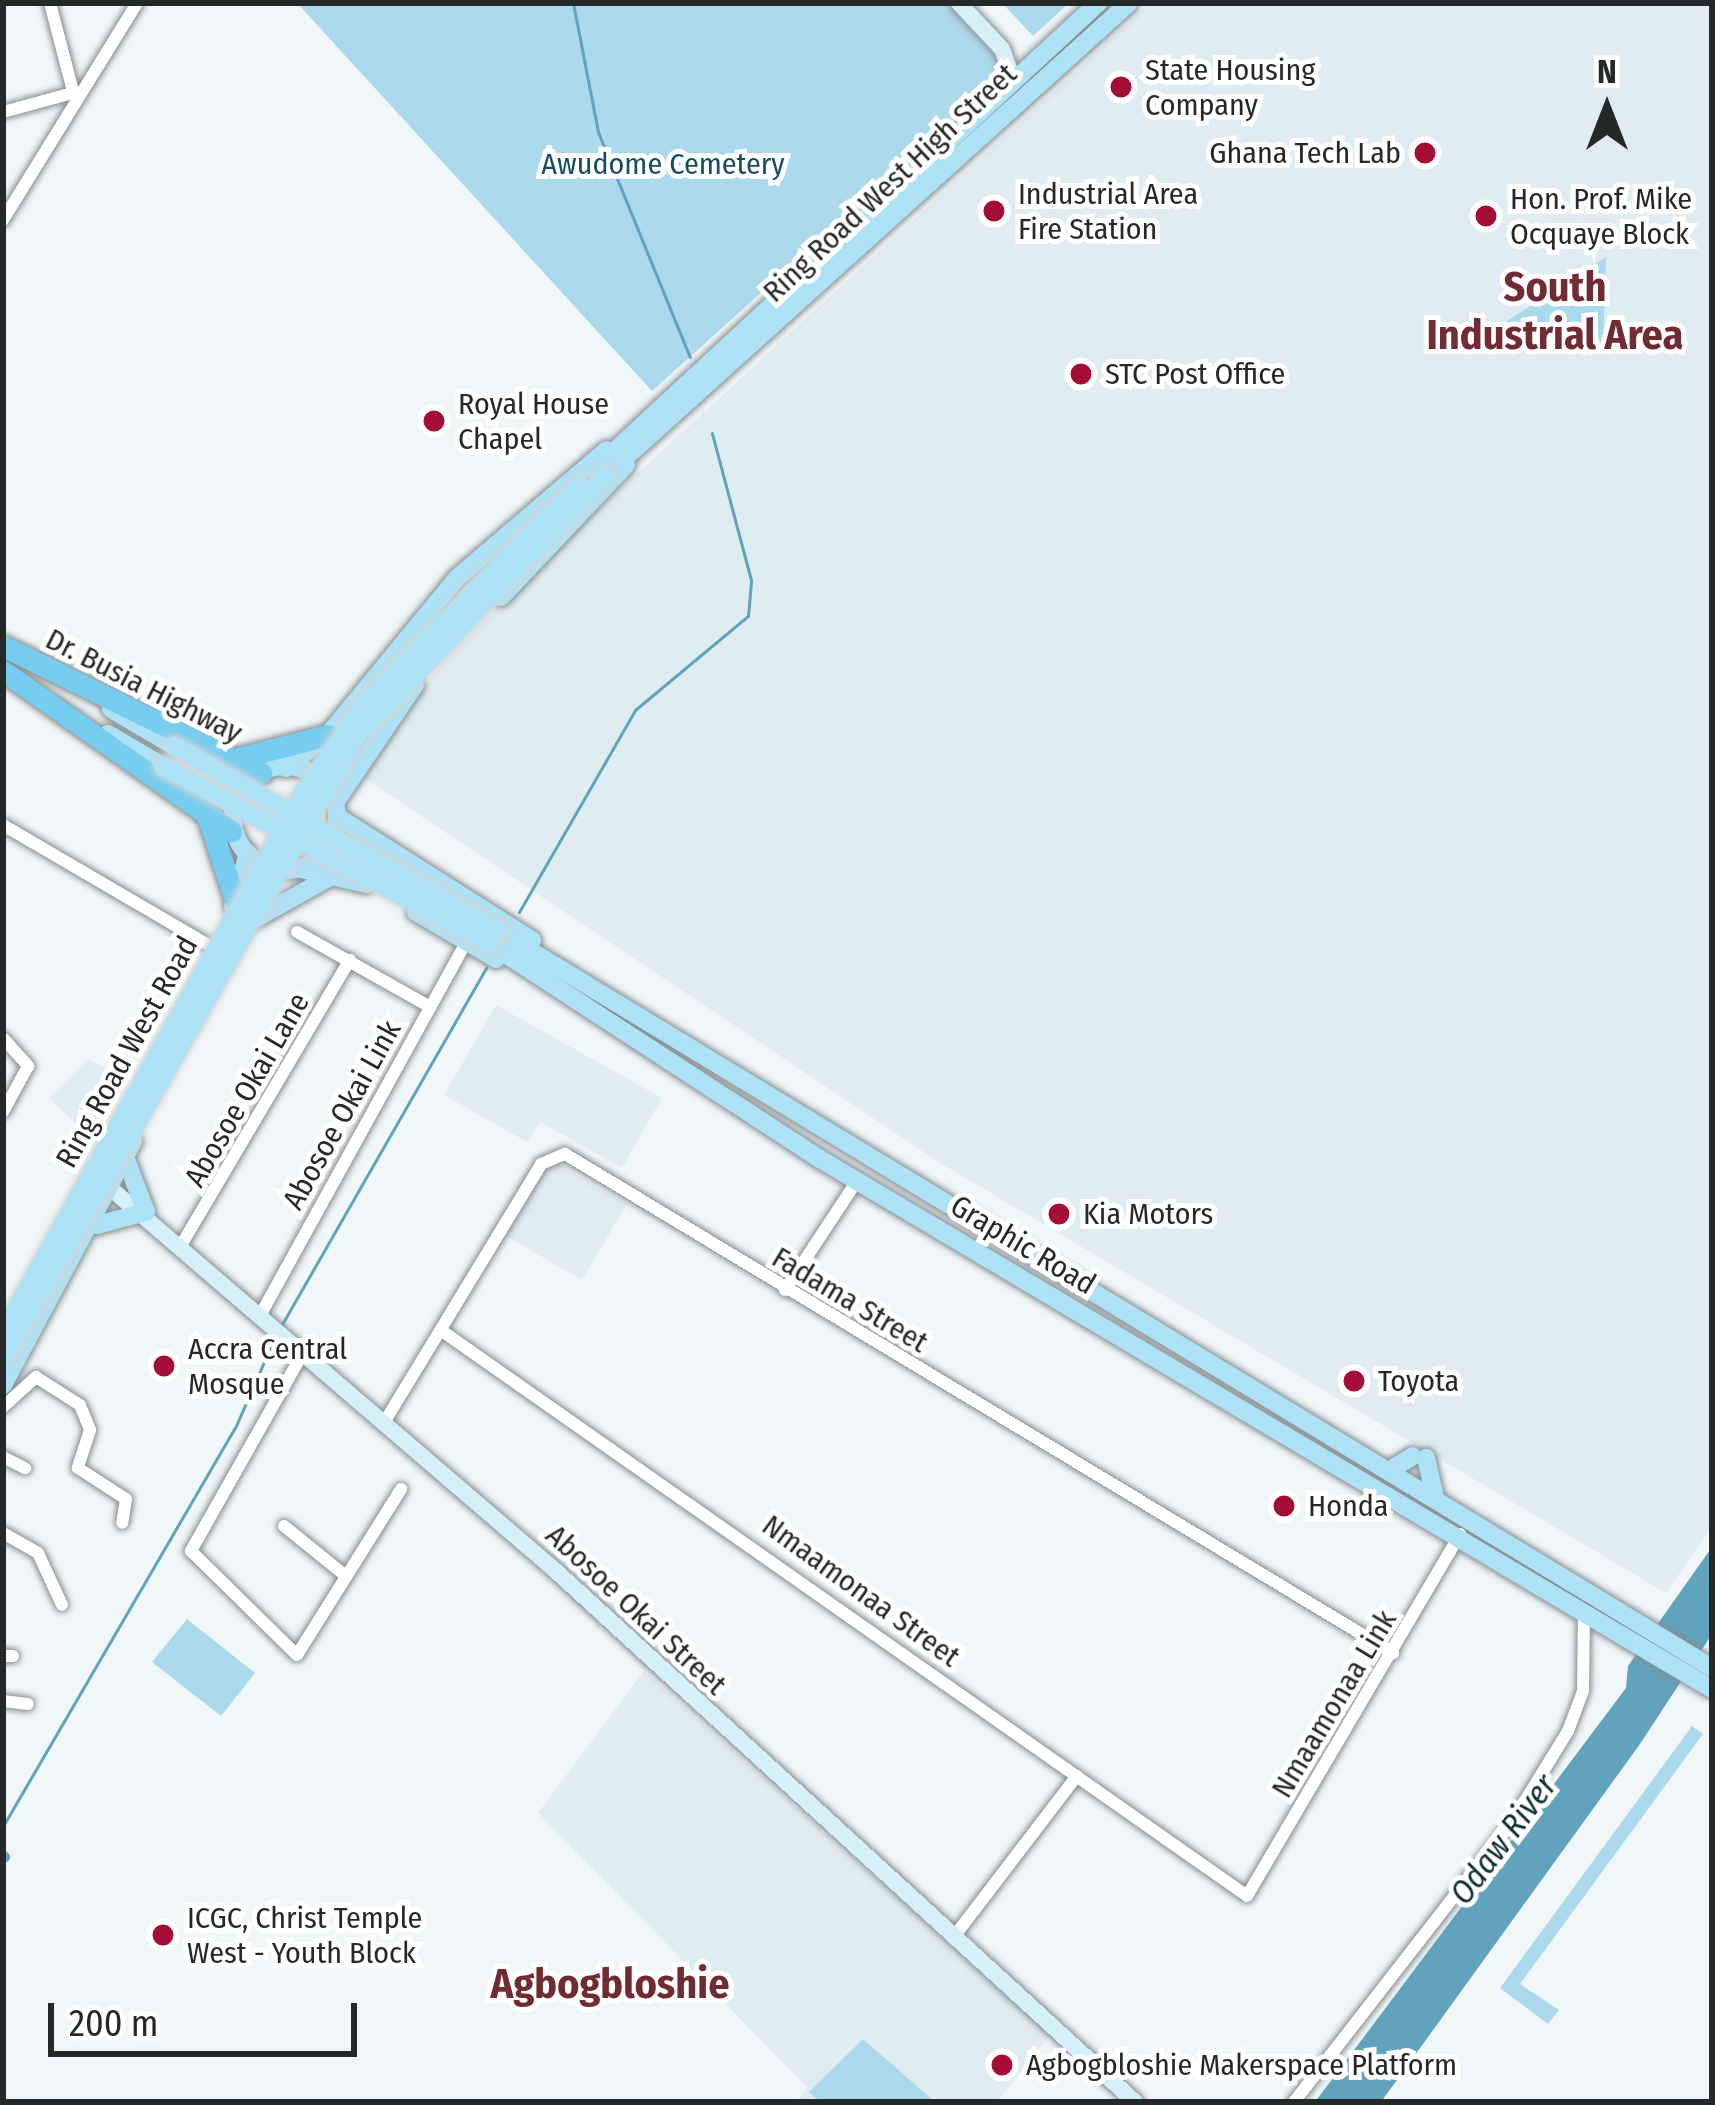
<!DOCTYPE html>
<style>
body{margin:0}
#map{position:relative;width:1715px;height:2105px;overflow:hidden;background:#f1f7f9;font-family:"Fira Sans Condensed",sans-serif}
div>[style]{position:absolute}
.built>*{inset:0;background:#dfedf3}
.green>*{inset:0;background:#abd8eb}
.water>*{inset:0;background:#61a2bc}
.stream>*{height:3px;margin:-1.5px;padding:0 1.5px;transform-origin:1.5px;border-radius:1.5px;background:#61a2bc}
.canal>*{height:10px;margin:-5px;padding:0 5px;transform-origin:5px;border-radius:5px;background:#61a2bc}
.roads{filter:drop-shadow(0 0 3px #888d90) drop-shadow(0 0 3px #888d90)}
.street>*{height:12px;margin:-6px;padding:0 6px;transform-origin:6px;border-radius:6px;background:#fff}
.secondary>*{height:16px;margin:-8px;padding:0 8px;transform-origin:8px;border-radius:8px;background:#d6f0fa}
.primary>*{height:18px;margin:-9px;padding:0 9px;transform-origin:9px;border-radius:9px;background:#ade1f5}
.primary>.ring{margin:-9px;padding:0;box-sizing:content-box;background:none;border:18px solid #ade1f5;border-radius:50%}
.highway>*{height:21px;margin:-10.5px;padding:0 10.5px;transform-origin:10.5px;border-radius:10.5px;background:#77cdef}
.bridges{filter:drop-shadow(0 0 3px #d3d4d4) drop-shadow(0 0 3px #d3d4d4)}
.primary-bridge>*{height:18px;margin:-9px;padding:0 9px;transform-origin:9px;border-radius:9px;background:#ade1f5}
.dots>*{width:33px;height:33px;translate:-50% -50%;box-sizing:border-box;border:6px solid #fff;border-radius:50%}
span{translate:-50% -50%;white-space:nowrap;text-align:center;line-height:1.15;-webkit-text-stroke:10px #fff;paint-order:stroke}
.poi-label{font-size:30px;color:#252829}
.left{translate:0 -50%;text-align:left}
.right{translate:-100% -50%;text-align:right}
.park-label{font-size:30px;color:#164d60}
.street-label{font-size:30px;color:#252829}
.water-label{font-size:33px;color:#102f3b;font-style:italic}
.district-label{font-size:42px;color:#712b33;font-weight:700}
.frame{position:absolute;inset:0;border:6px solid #252829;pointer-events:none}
.north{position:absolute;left:1547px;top:48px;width:120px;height:120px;-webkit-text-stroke:9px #fff;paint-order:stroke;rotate:0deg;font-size:33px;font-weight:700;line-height:48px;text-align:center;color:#252829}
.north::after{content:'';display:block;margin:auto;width:42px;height:54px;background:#252829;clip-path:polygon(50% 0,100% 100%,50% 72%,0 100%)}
.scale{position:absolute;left:48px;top:2003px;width:309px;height:54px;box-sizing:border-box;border:6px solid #252829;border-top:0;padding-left:15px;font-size:36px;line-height:42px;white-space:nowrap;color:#252829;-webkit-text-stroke:9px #fff;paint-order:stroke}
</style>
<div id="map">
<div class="built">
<div style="clip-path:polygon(1150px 3px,1712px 3px,1712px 1527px,1666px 1593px,940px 1163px,361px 776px,443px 661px,535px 567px)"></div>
<div style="clip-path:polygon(496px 1005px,662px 1098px,622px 1168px,540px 1122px,527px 1142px,444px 1095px)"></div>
<div style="clip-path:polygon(88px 1059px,127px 1080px,92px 1140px,49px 1098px)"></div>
<div style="clip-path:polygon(551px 1160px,627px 1204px,582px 1280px,506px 1236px)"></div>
<div style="clip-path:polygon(644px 1671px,1050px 2035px,997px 2102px,796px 2102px,807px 2087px,538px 1813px)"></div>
</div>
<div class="green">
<div style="clip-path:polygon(297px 3px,947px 3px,1008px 70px,652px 391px)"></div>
<div style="clip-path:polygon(1002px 3px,1069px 3px,1033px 36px)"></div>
<div style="clip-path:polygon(1606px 257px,1603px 347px,1496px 328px)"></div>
<div style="clip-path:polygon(187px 1619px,255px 1673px,221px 1716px,152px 1662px)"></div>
<div style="clip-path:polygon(1692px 1726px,1703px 1734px,1520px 1984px,1559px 2010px,1548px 2024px,1500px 1988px)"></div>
<div style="clip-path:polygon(863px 2039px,935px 2102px,820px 2102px,809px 2092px)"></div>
</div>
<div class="water">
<div style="clip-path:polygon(1712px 1547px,1712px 1634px,1640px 1744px,1381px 2102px,1315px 2102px,1626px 1688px,1628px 1666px)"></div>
</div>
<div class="stream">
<div style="left:573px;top:3px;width:131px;rotate:79deg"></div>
<div style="left:598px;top:132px;width:243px;rotate:67.8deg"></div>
<div style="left:519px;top:912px;width:233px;rotate:-60.1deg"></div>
<div style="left:635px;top:710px;width:147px;rotate:-39.8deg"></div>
<div style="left:748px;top:616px;width:36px;rotate:-85deg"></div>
<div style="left:751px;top:580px;width:152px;rotate:-104.9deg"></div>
<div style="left:281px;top:1326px;width:413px;rotate:-60.2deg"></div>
<div style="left:3px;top:1826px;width:461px;rotate:-59.8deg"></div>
<div style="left:235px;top:1428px;width:97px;rotate:-66.3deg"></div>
<div style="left:3px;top:1840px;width:31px;rotate:90deg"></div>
<div style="left:3px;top:2100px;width:3px;rotate:45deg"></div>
</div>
<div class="canal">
<div style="left:3px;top:1855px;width:3px;rotate:45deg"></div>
</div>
<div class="roads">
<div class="street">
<div style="left:50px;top:3px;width:91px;rotate:75.4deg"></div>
<div style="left:3px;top:112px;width:76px;rotate:-15.3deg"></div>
<div style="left:3px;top:220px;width:255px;rotate:-58.3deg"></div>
<div style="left:3px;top:825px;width:248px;rotate:30.3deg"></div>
<div style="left:297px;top:932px;width:153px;rotate:29.4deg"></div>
<div style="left:3px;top:1038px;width:38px;rotate:48deg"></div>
<div style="left:28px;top:1066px;width:52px;rotate:118.5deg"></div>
<div style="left:183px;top:1242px;width:328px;rotate:-59.4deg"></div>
<div style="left:785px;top:1290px;width:131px;rotate:-56.6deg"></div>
<div style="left:262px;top:1312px;width:422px;rotate:-61.1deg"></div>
<div style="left:442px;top:1331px;width:983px;rotate:35.06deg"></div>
<div style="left:1247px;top:1896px;width:420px;rotate:-59.5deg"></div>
<div style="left:304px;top:1351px;width:230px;rotate:119.5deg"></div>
<div style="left:191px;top:1551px;width:148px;rotate:44.5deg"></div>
<div style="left:297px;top:1655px;width:196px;rotate:-57.9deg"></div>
<div style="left:3px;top:1407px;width:45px;rotate:-42.3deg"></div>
<div style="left:36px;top:1377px;width:52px;rotate:32.5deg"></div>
<div style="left:80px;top:1405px;width:27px;rotate:68deg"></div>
<div style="left:90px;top:1430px;width:40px;rotate:108deg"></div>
<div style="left:78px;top:1468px;width:57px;rotate:32.9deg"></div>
<div style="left:126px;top:1499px;width:24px;rotate:99deg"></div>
<div style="left:385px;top:1421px;width:301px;rotate:-58.7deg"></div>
<div style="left:541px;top:1164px;width:26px;rotate:-23deg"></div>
<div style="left:565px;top:1154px;width:967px;rotate:31.08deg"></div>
<div style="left:3px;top:1457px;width:25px;rotate:27deg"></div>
<div style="left:284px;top:1526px;width:75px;rotate:39deg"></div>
<div style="left:3px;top:1533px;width:40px;rotate:29.7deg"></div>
<div style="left:38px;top:1553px;width:57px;rotate:65.2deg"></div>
<div style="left:3px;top:1656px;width:10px"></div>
<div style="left:3px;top:1701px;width:25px;rotate:7deg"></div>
<div style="left:953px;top:1938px;width:204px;rotate:-52.6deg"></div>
<div style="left:1294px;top:2102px;width:355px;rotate:-52.1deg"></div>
<div style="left:1512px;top:1822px;width:107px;rotate:-58.4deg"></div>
<div style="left:1568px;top:1731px;width:43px;rotate:-69.4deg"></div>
<div style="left:1583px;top:1691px;width:80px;rotate:-89.3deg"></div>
</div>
<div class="secondary">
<div style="left:959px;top:3px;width:63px;rotate:46.9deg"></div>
<div style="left:1002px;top:49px;width:35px;rotate:70deg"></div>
<div style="left:102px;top:1181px;width:600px;rotate:40.67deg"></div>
<div style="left:557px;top:1572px;width:784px;rotate:42.52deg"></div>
</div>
<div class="primary">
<div style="left:595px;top:469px;width:686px;rotate:-42.81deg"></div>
<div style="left:606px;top:475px;width:704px;rotate:-42.07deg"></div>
<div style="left:501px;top:597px;width:182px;rotate:-46.6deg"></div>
<div style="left:111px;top:709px;width:73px;rotate:30.4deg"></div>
<div style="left:108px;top:734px;width:64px;rotate:30.2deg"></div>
<div class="ring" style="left:233px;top:766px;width:86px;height:86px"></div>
<div style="left:286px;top:768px;width:53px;rotate:-38.2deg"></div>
<div style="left:328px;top:735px;width:203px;rotate:-50.6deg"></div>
<div style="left:457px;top:578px;width:197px;rotate:-40.5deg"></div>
<div style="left:337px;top:800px;width:139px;rotate:-55.9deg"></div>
<div style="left:338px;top:817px;width:230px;rotate:32.4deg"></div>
<div style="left:301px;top:869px;width:67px;rotate:13deg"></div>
<div style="left:233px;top:906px;width:55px;rotate:-74.2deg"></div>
<div style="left:416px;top:912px;width:93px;rotate:30.4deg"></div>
<div style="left:255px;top:919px;width:84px;rotate:-29.3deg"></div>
<div style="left:498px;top:931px;width:1420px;rotate:31.26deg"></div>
<div style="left:490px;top:944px;width:394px;rotate:33.1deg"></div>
<div style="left:820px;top:1159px;width:1038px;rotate:30.72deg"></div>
<div style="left:127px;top:1162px;width:53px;rotate:69.2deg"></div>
<div style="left:97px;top:1225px;width:51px;rotate:-14.9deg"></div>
<div style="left:3px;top:1385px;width:276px;rotate:-61.9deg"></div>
<div style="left:1426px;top:1458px;width:39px;rotate:77deg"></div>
<div style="left:1389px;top:1471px;width:28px;rotate:-32deg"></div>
</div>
<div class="highway">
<div style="left:3px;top:646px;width:288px;rotate:26.2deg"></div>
<div style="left:3px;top:671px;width:279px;rotate:35.1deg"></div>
<div style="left:231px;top:760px;width:100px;rotate:-14.5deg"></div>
<div style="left:207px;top:815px;width:89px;rotate:71.8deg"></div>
</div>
</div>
<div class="bridges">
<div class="primary-bridge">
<div style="left:174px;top:746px;width:373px;rotate:29.7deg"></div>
<div style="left:163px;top:766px;width:372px;rotate:28.6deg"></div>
<div style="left:3px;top:1333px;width:612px;rotate:-60.96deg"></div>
<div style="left:300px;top:798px;width:115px;rotate:-55.6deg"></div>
<div style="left:365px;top:703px;width:305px;rotate:-45.5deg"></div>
<div style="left:3px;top:1358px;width:714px;rotate:-60.38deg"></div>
<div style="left:356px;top:737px;width:362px;rotate:-46.3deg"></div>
</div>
</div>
<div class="dots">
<div style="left:1121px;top:87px;background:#a60d36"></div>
<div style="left:1425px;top:153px;background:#a60d36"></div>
<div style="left:994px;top:211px;background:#a60d36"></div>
<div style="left:1486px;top:216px;background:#a60d36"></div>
<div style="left:1081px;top:374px;background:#a60d36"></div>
<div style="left:434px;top:421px;background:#a60d36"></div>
<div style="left:1059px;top:1214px;background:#a60d36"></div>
<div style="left:164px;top:1366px;background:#a60d36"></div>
<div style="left:1354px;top:1381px;background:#a60d36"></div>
<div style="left:1284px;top:1506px;background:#a60d36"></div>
<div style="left:163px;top:1935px;background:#a60d36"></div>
<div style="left:1002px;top:2065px;background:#a60d36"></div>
</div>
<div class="poi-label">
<span class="left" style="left:1145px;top:87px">State Housing<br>Company</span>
<span class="right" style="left:1401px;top:153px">Ghana Tech Lab</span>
<span class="left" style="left:1018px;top:211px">Industrial Area<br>Fire Station</span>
<span class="left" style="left:1510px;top:216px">Hon. Prof. Mike<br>Ocquaye Block</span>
<span class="left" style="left:1105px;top:374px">STC Post Office</span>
<span class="left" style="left:458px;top:421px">Royal House<br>Chapel</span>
<span class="left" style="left:1083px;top:1214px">Kia Motors</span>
<span class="left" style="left:188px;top:1366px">Accra Central<br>Mosque</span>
<span class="left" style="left:1378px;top:1381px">Toyota</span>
<span class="left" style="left:1308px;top:1506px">Honda</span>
<span class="left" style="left:187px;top:1935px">ICGC, Christ Temple<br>West - Youth Block</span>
<span class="left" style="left:1026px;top:2065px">Agbogbloshie Makerspace Platform</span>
</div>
<div class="park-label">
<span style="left:663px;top:164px">Awudome Cemetery</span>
</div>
<div class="street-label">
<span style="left:890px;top:183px;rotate:-43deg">Ring Road West High Street</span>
<span style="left:144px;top:686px;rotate:27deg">Dr. Busia Highway</span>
<span style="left:127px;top:1052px;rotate:-61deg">Ring Road West Road</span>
<span style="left:247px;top:1090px;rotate:-60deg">Abosoe Okai Lane</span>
<span style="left:342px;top:1115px;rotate:-61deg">Abosoe Okai Link</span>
<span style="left:1023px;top:1245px;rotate:31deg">Graphic Road</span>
<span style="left:850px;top:1300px;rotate:31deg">Fadama Street</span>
<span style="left:861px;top:1591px;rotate:36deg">Nmaamonaa Street</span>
<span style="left:636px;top:1610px;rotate:43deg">Abosoe Okai Street</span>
<span style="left:1334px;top:1704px;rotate:-59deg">Nmaamonaa Link</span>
</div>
<div class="water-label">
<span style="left:1504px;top:1840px;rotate:-53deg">Odaw River</span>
</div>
<div class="district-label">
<span style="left:1555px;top:311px">South<br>Industrial Area</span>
<span style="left:610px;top:1984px">Agbogbloshie</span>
</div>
<div class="frame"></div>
<div class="north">N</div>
<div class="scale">200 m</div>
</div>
